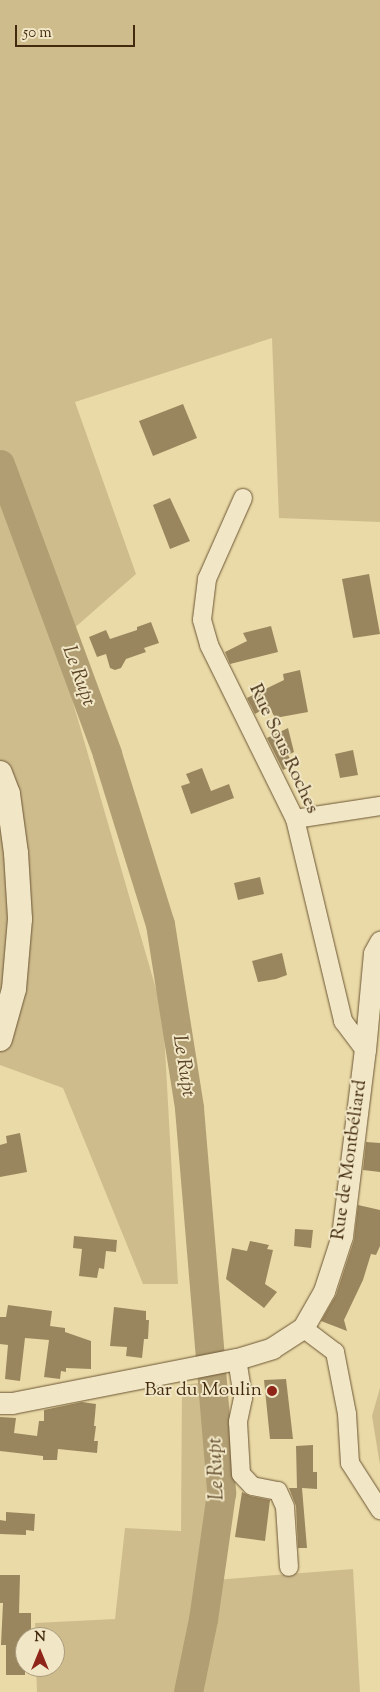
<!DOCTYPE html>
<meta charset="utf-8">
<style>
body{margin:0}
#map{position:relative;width:380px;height:1692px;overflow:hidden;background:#eadaa7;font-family:"Sorts Mill Goudy",serif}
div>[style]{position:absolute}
.green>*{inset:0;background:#cebc8d}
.river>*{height:29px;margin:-14.5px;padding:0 14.5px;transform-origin:14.5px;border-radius:14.5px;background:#b19e73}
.building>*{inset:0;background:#9a865e}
.roads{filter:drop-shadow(0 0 1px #6d5635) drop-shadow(0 0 1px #6d5635)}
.minor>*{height:18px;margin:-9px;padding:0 9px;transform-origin:9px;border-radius:9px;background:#f1e7c6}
.tertiary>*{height:21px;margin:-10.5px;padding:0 10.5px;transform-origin:10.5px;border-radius:10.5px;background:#f1e7c6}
.secondary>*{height:24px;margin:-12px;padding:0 12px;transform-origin:12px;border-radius:12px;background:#f1e7c6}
.dots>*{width:14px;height:14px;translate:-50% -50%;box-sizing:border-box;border:2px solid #f1e7c6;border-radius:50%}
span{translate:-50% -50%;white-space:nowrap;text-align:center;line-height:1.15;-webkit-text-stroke:4px #f1e7c6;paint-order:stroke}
.street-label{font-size:19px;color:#432a0f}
.poi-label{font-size:19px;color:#432a0f}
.right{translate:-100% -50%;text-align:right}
.water-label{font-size:20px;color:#5e4728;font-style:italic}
.north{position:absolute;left:15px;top:1627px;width:50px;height:50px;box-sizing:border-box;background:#f1e7c6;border:1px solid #ab9b7d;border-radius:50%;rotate:0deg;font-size:14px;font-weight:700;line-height:20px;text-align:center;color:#432a0f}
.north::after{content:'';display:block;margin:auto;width:18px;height:22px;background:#8f2418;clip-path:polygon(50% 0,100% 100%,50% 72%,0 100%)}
.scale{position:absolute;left:15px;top:25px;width:120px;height:22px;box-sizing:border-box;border:2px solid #432a0f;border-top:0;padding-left:6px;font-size:15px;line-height:18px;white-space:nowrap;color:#432a0f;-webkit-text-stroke:4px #f1e7c6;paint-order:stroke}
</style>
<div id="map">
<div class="green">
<div style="clip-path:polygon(0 0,380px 0,380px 522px,279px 518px,272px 338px,75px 402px,136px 574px,56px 644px,163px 1013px,178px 1284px,143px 1284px,63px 1088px,0 1065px)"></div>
<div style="clip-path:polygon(198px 1383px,211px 1468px,209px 1500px,204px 1542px,175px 1692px,37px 1692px,36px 1667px,55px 1667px,55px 1637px,36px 1637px,35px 1623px,115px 1619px,125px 1528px,181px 1531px,182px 1385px)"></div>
<div style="clip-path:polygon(380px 1388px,380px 1465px,372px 1416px)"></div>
<div style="clip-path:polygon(353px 1569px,360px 1692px,183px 1692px,202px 1581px)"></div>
</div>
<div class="river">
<div style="left:0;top:464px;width:309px;rotate:69.7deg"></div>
<div style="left:107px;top:754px;width:178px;rotate:72.7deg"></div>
<div style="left:160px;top:924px;width:186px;rotate:81deg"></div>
<div style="left:189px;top:1108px;width:386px;rotate:85.2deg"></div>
<div style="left:221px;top:1493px;width:127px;rotate:98.1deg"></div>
<div style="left:203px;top:1619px;width:75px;rotate:101.6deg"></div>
</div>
<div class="building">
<div style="clip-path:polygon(183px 404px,197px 438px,153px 456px,139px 421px)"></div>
<div style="clip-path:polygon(170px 498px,190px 541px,170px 549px,153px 505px)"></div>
<div style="clip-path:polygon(369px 574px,380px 634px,353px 638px,342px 579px)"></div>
<div style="clip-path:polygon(151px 622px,159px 643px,144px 648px,146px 652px,126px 659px,121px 668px,115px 670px,110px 668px,106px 654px,97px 657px,89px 637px,106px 630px,110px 639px,137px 630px,137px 627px)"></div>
<div style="clip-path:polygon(271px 626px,278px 652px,230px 664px,225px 652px,247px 641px,243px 633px)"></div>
<div style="clip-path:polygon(300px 670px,308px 712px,275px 718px,269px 706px,255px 714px,247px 698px,284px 680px,283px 674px)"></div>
<div style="clip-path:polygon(288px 728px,294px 752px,288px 755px,294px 765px,283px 770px,267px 738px)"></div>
<div style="clip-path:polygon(353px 750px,358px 775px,340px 778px,335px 754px)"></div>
<div style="clip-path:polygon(202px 768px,211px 791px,229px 784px,234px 798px,191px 814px,181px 786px,190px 783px,186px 774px)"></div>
<div style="clip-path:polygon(260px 877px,264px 894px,238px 900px,234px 883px)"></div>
<div style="clip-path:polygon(282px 953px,287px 975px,276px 979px,258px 982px,252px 961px)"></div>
<div style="clip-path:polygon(20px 1133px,27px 1172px,0 1177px,0 1145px,7px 1143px,6px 1136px)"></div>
<div style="clip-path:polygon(366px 1142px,380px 1143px,380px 1172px,363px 1170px)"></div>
<div style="clip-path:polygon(358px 1205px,380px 1210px,380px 1246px,376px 1255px,371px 1254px,363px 1280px,344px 1320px,347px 1331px,321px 1321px,336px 1295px,354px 1240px)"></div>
<div style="clip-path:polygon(295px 1229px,313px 1230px,311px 1248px,294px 1246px)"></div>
<div style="clip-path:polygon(74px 1236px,117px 1240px,116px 1252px,106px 1251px,104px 1269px,99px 1268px,97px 1278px,79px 1276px,82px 1249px,73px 1248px)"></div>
<div style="clip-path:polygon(250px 1241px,269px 1245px,267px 1249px,273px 1250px,265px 1284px,277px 1292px,264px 1308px,226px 1279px,232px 1248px,247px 1251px)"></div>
<div style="clip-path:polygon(8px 1305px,52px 1311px,50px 1326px,65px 1328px,65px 1332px,91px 1341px,91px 1369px,66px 1368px,66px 1372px,61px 1371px,60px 1379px,44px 1377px,49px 1340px,25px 1338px,20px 1381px,5px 1379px,8px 1345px,0 1344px,0 1317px,6px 1317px)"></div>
<div style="clip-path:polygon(114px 1307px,146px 1311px,146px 1320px,149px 1320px,148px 1339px,144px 1339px,142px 1358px,126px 1356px,127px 1347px,110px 1346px)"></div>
<div style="clip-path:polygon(286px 1379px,293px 1439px,270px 1439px,264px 1380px)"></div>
<div style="clip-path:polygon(82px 1402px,96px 1404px,94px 1426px,96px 1426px,94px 1441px,98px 1441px,97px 1453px,58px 1449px,57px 1460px,43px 1460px,43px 1456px,0 1451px,0 1417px,16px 1418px,14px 1433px,37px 1436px,39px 1421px,44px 1421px,44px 1410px)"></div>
<div style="clip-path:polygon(313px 1445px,313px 1472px,317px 1472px,317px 1489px,302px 1488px,307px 1548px,298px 1548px,296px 1506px,289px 1488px,297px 1488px,296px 1446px)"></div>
<div style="clip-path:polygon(242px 1492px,250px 1496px,270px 1500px,265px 1541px,235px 1537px)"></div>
<div style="clip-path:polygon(6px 1512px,35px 1514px,34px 1531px,26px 1530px,26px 1535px,0 1534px,0 1520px,6px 1521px)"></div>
<div style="clip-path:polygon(0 1575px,20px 1575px,19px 1613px,31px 1613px,31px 1637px,25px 1637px,25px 1675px,6px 1675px,6px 1645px,1px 1645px,3px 1603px,0 1603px)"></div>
</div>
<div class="roads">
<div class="minor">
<div style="left:243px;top:498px;width:89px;rotate:114deg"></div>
<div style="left:207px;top:579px;width:41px;rotate:97deg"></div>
<div style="left:202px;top:620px;width:26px;rotate:74deg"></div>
<div style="left:209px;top:645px;width:194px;rotate:63.7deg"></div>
<div style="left:295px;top:819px;width:208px;rotate:76.6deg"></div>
<div style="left:343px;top:1021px;width:36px;rotate:53deg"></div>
<div style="left:295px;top:819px;width:86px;rotate:-8.7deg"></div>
<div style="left:303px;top:1328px;width:40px;rotate:37deg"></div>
<div style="left:335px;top:1352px;width:63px;rotate:79deg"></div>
<div style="left:347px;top:1414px;width:49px;rotate:86.5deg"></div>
<div style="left:350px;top:1463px;width:56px;rotate:57.4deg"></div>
<div style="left:237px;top:1359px;width:39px;rotate:81deg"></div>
<div style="left:243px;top:1398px;width:25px;rotate:102deg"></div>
<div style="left:238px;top:1422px;width:52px;rotate:86.7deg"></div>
<div style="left:241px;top:1474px;width:16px;rotate:47deg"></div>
<div style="left:252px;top:1486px;width:26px;rotate:11deg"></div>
<div style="left:278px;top:1491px;width:17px;rotate:66deg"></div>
<div style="left:285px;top:1507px;width:60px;rotate:86.2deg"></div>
</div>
<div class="tertiary">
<div style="left:0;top:1403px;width:12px"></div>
<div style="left:12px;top:1403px;width:229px;rotate:-11.1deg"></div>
<div style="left:237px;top:1359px;width:37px;rotate:-17deg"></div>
<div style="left:272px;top:1348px;width:37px;rotate:-33deg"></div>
<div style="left:303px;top:1328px;width:43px;rotate:-60.4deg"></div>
<div style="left:324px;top:1291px;width:58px;rotate:-71.9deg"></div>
<div style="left:342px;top:1236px;width:187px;rotate:-83deg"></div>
<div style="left:365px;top:1050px;width:97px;rotate:-84.7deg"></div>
<div style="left:374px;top:953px;width:13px;rotate:-61deg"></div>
</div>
<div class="secondary">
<div style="left:0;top:773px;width:22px;rotate:69deg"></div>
<div style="left:8px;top:794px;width:60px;rotate:82.3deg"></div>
<div style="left:16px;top:853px;width:66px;rotate:86.5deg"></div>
<div style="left:20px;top:919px;width:70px;rotate:94.9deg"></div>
<div style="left:14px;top:989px;width:52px;rotate:105.6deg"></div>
</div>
</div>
<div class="dots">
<div style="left:272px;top:1391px;background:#8f2418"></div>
</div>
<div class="street-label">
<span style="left:283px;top:749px;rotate:65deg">Rue Sous Roches</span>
<span style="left:350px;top:1160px;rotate:-82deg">Rue de Montbéliard</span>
</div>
<div class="poi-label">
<span class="right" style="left:262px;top:1391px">Bar du Moulin</span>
</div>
<div class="water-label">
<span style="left:78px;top:676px;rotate:70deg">Le Rupt</span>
<span style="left:183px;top:1066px;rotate:81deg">Le Rupt</span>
<span style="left:217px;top:1469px;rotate:-92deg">Le Rupt</span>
</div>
<div class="north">N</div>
<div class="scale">50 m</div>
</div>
